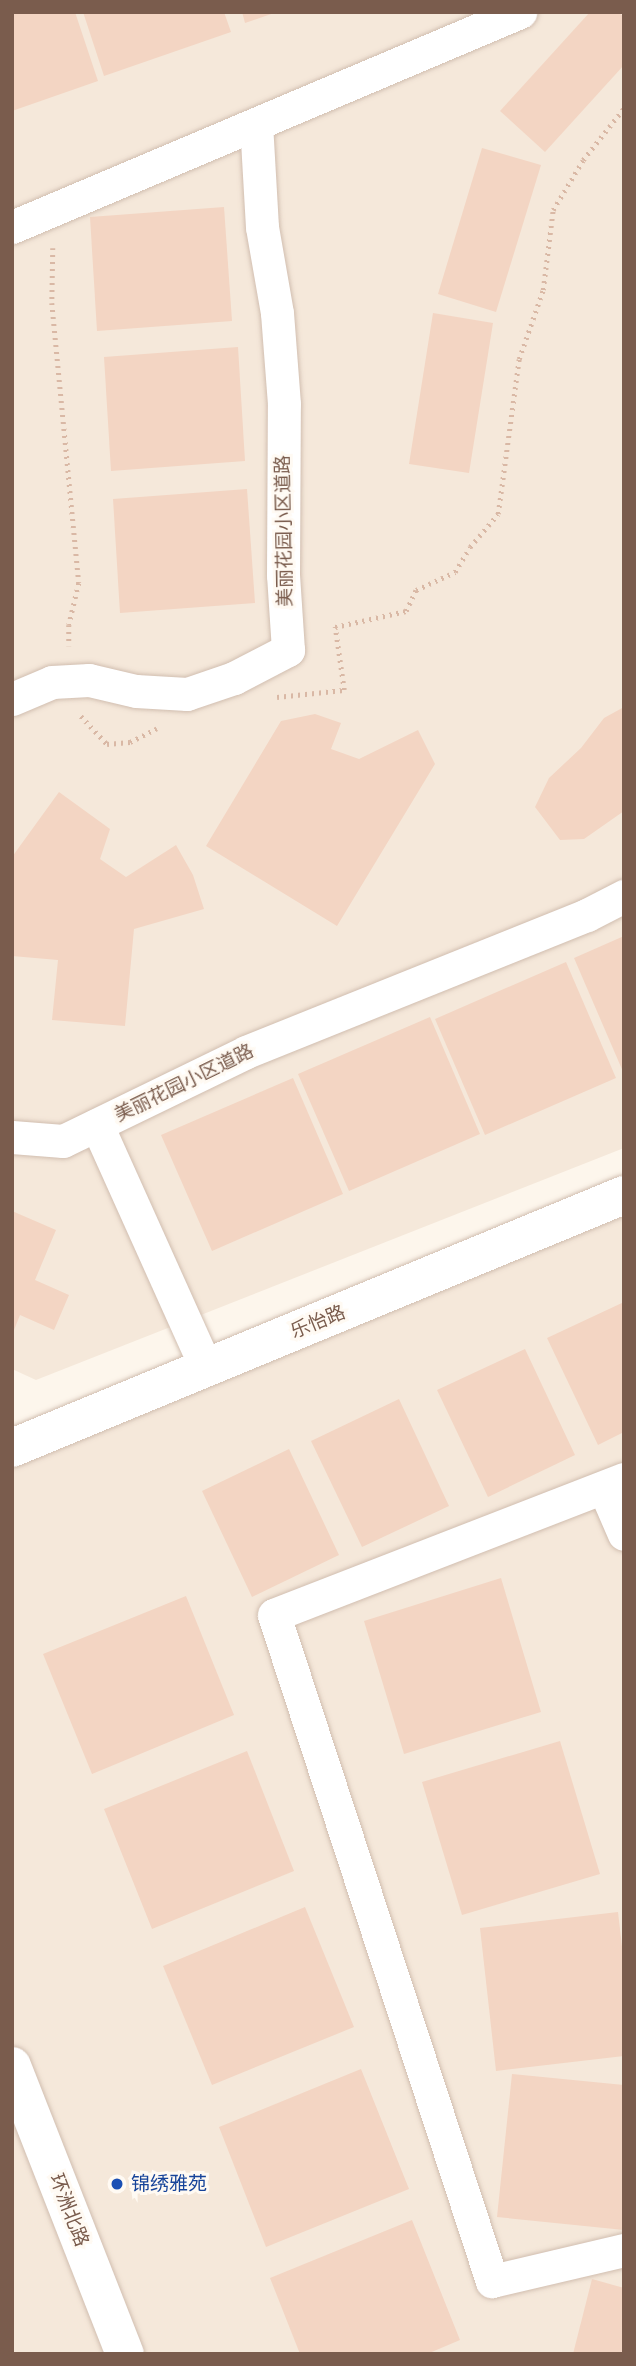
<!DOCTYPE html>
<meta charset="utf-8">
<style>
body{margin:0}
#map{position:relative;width:636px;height:2366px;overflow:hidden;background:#fdf6ec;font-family:"DM Sans","Noto Sans SC",sans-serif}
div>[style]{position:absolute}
.residential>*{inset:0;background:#f5e8da}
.building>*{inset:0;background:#f3d5c3}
.path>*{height:4.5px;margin-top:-2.25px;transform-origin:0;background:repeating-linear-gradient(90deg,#d9b8a5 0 2px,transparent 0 7px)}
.roads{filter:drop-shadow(0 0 2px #d1beb0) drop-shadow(0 0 2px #d1beb0)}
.street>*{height:33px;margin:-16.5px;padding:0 16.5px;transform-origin:16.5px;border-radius:16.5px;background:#fff}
.secondary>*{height:38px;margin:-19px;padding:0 19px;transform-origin:19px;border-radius:19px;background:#fff}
.dots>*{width:19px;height:19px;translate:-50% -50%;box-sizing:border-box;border:4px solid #fffaf3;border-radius:50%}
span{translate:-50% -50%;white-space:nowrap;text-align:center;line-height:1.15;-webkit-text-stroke:6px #fffaf3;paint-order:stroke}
.street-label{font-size:19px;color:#7a5c4d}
.transit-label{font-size:19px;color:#164399}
.left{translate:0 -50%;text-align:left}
.frame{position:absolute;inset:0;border:14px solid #7a5c4d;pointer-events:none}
</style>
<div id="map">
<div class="residential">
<div style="clip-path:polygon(12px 12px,624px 12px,624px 1148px,36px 1380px,12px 1369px)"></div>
<div style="clip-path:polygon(624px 1195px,624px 2354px,12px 2354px,12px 1448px)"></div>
</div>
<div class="building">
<div style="clip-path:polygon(12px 12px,75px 12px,98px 81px,12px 111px)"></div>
<div style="clip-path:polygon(83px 12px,224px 12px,231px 32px,104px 76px)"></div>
<div style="clip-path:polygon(242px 12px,274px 12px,274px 13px,245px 23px)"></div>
<div style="clip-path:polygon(590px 12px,618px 12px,624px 17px,624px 65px,545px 152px,500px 111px)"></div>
<div style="clip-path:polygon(482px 148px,541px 165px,496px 312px,438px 294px)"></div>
<div style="clip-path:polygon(224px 207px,232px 321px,97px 331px,90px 217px)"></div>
<div style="clip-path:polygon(433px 313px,493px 323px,469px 473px,409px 464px)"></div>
<div style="clip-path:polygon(238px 347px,245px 461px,111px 471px,104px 357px)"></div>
<div style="clip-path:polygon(247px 489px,255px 603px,120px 613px,113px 499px)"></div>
<div style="clip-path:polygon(624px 707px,624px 811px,584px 839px,560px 840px,535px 807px,549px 778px,581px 748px,604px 718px)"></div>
<div style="clip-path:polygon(315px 714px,341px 723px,331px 749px,359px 759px,418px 730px,435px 764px,337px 926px,206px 846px,281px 721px)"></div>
<div style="clip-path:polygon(59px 792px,110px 829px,100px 859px,126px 877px,176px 845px,193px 875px,204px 909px,134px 929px,125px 1026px,52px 1020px,58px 960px,12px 956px,12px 857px)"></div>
<div style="clip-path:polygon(624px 936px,624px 1074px,574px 958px)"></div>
<div style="clip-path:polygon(566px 962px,616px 1078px,485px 1135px,435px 1019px)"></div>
<div style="clip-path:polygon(430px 1017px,480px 1134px,349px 1191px,298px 1074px)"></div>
<div style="clip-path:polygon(293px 1078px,343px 1194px,212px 1251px,161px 1135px)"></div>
<div style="clip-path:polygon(12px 1211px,56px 1230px,35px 1280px,69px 1295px,54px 1330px,20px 1315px,12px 1335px)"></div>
<div style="clip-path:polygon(624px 1302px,624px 1432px,598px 1445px,547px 1338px)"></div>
<div style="clip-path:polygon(525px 1349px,575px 1455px,488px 1497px,437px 1390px)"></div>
<div style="clip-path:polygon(399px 1399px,449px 1506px,362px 1547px,311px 1441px)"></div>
<div style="clip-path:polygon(289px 1449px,339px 1555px,252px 1597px,202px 1491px)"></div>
<div style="clip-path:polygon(501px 1578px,541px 1712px,404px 1754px,364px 1621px)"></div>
<div style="clip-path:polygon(186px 1596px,234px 1715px,92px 1774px,43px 1654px)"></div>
<div style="clip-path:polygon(560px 1741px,600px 1874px,462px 1915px,422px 1782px)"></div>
<div style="clip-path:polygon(247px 1751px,294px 1871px,152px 1929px,104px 1809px)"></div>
<div style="clip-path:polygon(305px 1907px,354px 2027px,212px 2085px,163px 1966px)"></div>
<div style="clip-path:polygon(618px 1912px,624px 1964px,624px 2056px,496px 2071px,480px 1928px)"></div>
<div style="clip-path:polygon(361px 2069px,409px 2189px,266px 2247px,219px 2127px)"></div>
<div style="clip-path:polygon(512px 2074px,624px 2085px,624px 2230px,497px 2217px)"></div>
<div style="clip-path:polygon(412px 2220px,460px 2340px,427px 2354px,300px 2354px,270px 2278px)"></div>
<div style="clip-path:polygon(592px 2279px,624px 2288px,624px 2354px,573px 2354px)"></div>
</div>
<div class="path">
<div style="left:53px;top:248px;width:55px;rotate:91deg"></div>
<div style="left:52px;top:303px;width:281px;rotate:84.5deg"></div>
<div style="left:79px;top:583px;width:43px;rotate:103.4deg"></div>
<div style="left:69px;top:625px;width:21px;rotate:90deg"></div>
<div style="left:277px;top:697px;width:67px;rotate:-6deg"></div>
<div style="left:344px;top:690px;width:64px;rotate:-98.1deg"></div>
<div style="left:335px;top:627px;width:73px;rotate:-12.7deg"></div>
<div style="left:406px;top:611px;width:23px;rotate:-65deg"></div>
<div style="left:416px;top:590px;width:43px;rotate:-24.8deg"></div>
<div style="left:455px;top:572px;width:29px;rotate:-59deg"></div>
<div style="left:470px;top:547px;width:43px;rotate:-49.7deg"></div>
<div style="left:498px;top:514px;width:156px;rotate:-82.3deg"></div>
<div style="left:519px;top:359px;width:73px;rotate:-70.8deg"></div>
<div style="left:543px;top:290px;width:81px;rotate:-82.9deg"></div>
<div style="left:553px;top:210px;width:58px;rotate:-59deg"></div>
<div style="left:583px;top:160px;width:66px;rotate:-51.7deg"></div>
<div style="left:81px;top:716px;width:38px;rotate:47deg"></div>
<div style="left:107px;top:744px;width:23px;rotate:-5deg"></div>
<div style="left:130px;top:742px;width:30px;rotate:-27deg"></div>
</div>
<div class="roads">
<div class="street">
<div style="left:12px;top:227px;width:552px;rotate:-22.94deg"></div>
<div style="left:12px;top:699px;width:43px;rotate:-23deg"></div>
<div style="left:52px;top:682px;width:37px;rotate:-3deg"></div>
<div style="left:89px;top:680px;width:48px;rotate:13.2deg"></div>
<div style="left:136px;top:691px;width:51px;rotate:3.4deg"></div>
<div style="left:187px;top:694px;width:50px;rotate:-18.8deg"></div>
<div style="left:234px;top:678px;width:61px;rotate:-27.4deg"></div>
<div style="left:288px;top:650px;width:75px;rotate:-93.8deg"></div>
<div style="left:283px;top:575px;width:171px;rotate:-89.7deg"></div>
<div style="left:284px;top:404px;width:91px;rotate:-94.4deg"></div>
<div style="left:277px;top:313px;width:87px;rotate:-99.9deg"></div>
<div style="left:262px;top:227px;width:103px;rotate:-93.3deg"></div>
<div style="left:97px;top:1125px;width:266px;rotate:65.8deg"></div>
<div style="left:12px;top:1137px;width:51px;rotate:4.5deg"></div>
<div style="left:63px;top:1141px;width:203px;rotate:-25.9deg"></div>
<div style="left:246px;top:1052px;width:367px;rotate:-21.9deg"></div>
<div style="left:587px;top:915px;width:42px;rotate:-27.2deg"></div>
<div style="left:624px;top:1479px;width:375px;rotate:158.8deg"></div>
<div style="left:274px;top:1615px;width:701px;rotate:71.88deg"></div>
<div style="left:492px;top:2281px;width:136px;rotate:-13.2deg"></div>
<div style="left:604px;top:1488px;width:50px;rotate:66.5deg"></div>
</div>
<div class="secondary">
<div style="left:12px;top:1448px;width:662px;rotate:-22.46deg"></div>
<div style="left:12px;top:2066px;width:309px;rotate:68.6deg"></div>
</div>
</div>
<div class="dots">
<div style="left:117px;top:2184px;background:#1a4fb4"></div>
</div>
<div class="street-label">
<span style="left:284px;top:531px;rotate:-91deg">美丽花园小区道路</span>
<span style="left:184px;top:1083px;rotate:-26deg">美丽花园小区道路</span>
<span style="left:318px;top:1322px;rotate:-22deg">乐怡路</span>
<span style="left:69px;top:2210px;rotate:69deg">环洲北路</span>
</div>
<div class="transit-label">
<span class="left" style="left:131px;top:2184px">锦绣雅苑</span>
</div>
<div class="frame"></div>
</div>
